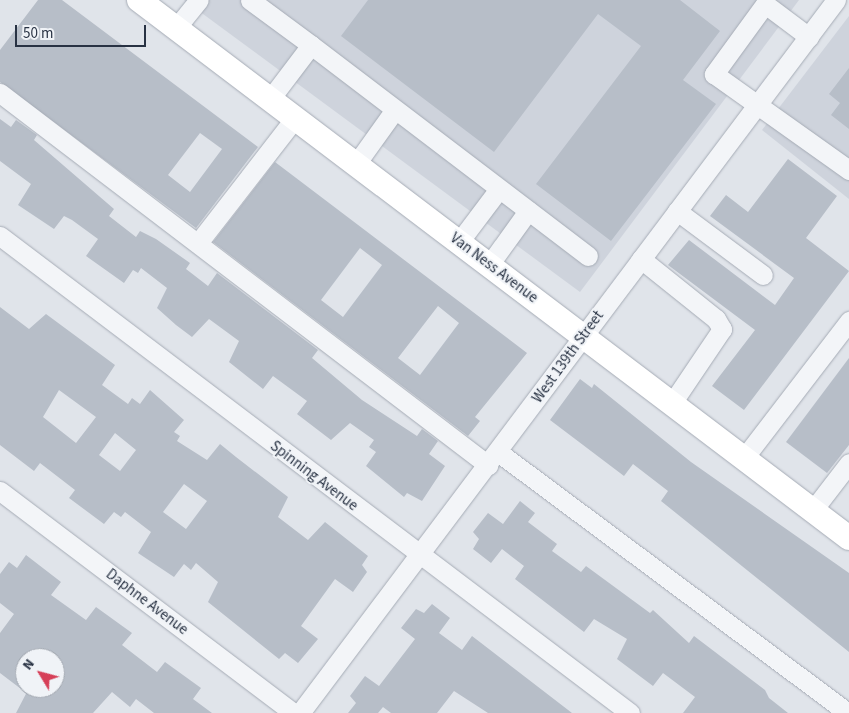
<!DOCTYPE html>
<style>
body{margin:0}
#map{position:relative;width:849px;height:713px;overflow:hidden;background:#e0e4ea;font-family:"Source Sans 3",sans-serif}
div>[style]{position:absolute}
.built>*{inset:0;background:#ced3dc}
.building>*{inset:0;background:#b7bec8}
.roads{filter:drop-shadow(0 0 1px #a5abb5) drop-shadow(0 0 1px #a5abb5)}
.minor>*{height:19px;margin:-9.5px;padding:0 9.5px;transform-origin:9.5px;border-radius:9.5px;background:#f3f5f8}
.major>*{height:24px;margin:-12px;padding:0 12px;transform-origin:12px;border-radius:12px;background:#fff}
span{translate:-50% -50%;white-space:nowrap;text-align:center;line-height:1.15;-webkit-text-stroke:4px #f0f3f7;paint-order:stroke}
.street-label{font-size:15px;color:#283243}
.north{position:absolute;left:15px;top:648px;width:50px;height:50px;box-sizing:border-box;background:#f0f3f7;border:1px solid #a0a6af;border-radius:50%;rotate:307deg;font-size:14px;font-weight:700;line-height:20px;text-align:center;color:#283243}
.north::after{content:'';display:block;margin:auto;width:18px;height:22px;background:#d63f58;clip-path:polygon(50% 0,100% 100%,50% 72%,0 100%)}
.scale{position:absolute;left:15px;top:25px;width:131px;height:22px;box-sizing:border-box;border:2px solid #283243;border-top:0;padding-left:6px;font-size:15px;line-height:18px;white-space:nowrap;color:#283243;-webkit-text-stroke:4px #f0f3f7;paint-order:stroke}
</style>
<div id="map">
<div class="built">
<div style="clip-path:polygon(184px 0,799px 0,580px 292px)"></div>
<div style="clip-path:polygon(849px 16px,849px 199px,762px 130px)"></div>
</div>
<div class="building">
<div style="clip-path:polygon(evenodd,38px 0,62px 0,258px 147px,196px 228px,0 82px,0 50px,38px 0,200px 133px,222px 149px,190px 192px,168px 175px,200px 133px)"></div>
<div style="clip-path:polygon(368px 0,680px 0,720px 31px,683px 80px,716px 104px,611px 241px,536px 184px,641px 46px,598px 14px,494px 152px,341px 36px)"></div>
<div style="clip-path:polygon(849px 68px,849px 129px,831px 115px,840px 103px,829px 94px)"></div>
<div style="clip-path:polygon(0 119px,11px 127px,16px 120px,37px 135px,34px 140px,114px 209px,109px 216px,136px 237px,140px 231px,156px 239px,190px 263px,186px 269px,208px 286px,217px 273px,318px 350px,312px 358px,362px 400px,417px 436px,422px 429px,438px 441px,429px 454px,445px 466px,422px 501px,407px 493px,404px 497px,366px 466px,376px 452px,369px 447px,374px 440px,350px 423px,331px 440px,297px 414px,307px 401px,273px 376px,263px 389px,229px 362px,239px 341px,209px 319px,192px 337px,176px 325px,157px 308px,167px 288px,141px 268px,138px 273px,133px 270px,124px 283px,86px 256px,98px 239px,72px 220px,64px 216px,54px 229px,18px 205px,31px 184px,0 161px)"></div>
<div style="clip-path:polygon(788px 159px,837px 196px,806px 238px,849px 271px,744px 410px,712px 386px,755px 330px,668px 265px,689px 240px,775px 305px,794px 278px,710px 216px,726px 195px,748px 212px)"></div>
<div style="clip-path:polygon(evenodd,275px 162px,527px 353px,475px 417px,480px 421px,468px 436px,213px 242px,275px 162px,360px 248px,382px 265px,343px 317px,321px 300px,360px 248px,275px 162px,438px 306px,459px 323px,420px 375px,398px 358px,438px 306px)"></div>
<div style="clip-path:polygon(evenodd,0 307px,29px 329px,46px 314px,115px 365px,102px 385px,128px 404px,132px 398px,140px 404px,150px 390px,184px 420px,174px 432px,180px 436px,177px 441px,207px 460px,220px 444px,236px 457px,288px 497px,278px 517px,308px 540px,325px 522px,368px 556px,362px 565px,367px 572px,353px 592px,335px 579px,301px 626px,318px 639px,298px 663px,285px 653px,279px 659px,208px 602px,218px 582px,196px 563px,191px 570px,184px 564px,174px 577px,138px 553px,151px 532px,125px 512px,121px 517px,114px 512px,104px 524px,69px 498px,75px 490px,40px 463px,34px 471px,0 445px,0 307px,59px 390px,96px 417px,76px 443px,43px 417px,59px 390px,0 307px,115px 433px,136px 450px,120px 471px,99px 455px,115px 433px,0 307px,184px 484px,207px 501px,186px 529px,163px 512px,184px 484px)"></div>
<div style="clip-path:polygon(849px 358px,849px 445px,827px 473px,786px 442px)"></div>
<div style="clip-path:polygon(580px 379px,592px 388px,594px 384px,691px 462px,849px 573px,849px 652px,661px 501px,668px 491px,633px 464px,624px 476px,550px 420px)"></div>
<div style="clip-path:polygon(520px 501px,535px 513px,528px 522px,557px 544px,552px 551px,581px 572px,586px 566px,650px 613px,653px 610px,689px 643px,694px 636px,765px 690px,769px 698px,788px 713px,683px 713px,695px 697px,663px 673px,653px 686px,617px 659px,627px 639px,594px 619px,584px 632px,515px 579px,524px 566px,502px 549px,491px 563px,473px 549px,479px 539px,473px 532px,488px 513px,503px 524px)"></div>
<div style="clip-path:polygon(26px 555px,61px 582px,51px 595px,86px 620px,96px 607px,132px 633px,122px 645px,157px 672px,165px 662px,201px 688px,193px 699px,212px 713px,154px 713px,136px 699px,130px 707px,112px 692px,93px 713px,16px 713px,29px 688px,55px 688px,55px 658px,25px 658px,25px 692px,0 673px,0 633px,14px 614px,0 603px,0 574px,9px 562px,17px 568px)"></div>
<div style="clip-path:polygon(432px 604px,450px 618px,439px 633px,462px 650px,472px 636px,572px 713px,488px 713px,454px 691px,437px 713px,391px 713px,383px 707px,378px 713px,348px 713px,356px 703px,350px 696px,365px 676px,379px 686px,415px 639px,401px 628px,416px 609px,424px 613px)"></div>
</div>
<div class="roads">
<div class="minor">
<div style="left:250px;top:0;width:76px;rotate:36.4deg"></div>
<div style="left:311px;top:45px;width:68px;rotate:127.2deg"></div>
<div style="left:176px;top:28px;width:36px;rotate:-51deg"></div>
<div style="left:809px;top:37px;width:55px;rotate:-143.1deg"></div>
<div style="left:765px;top:4px;width:87px;rotate:126.1deg"></div>
<div style="left:714px;top:74px;width:166px;rotate:35.4deg"></div>
<div style="left:311px;top:45px;width:348px;rotate:37.3deg"></div>
<div style="left:0;top:93px;width:614px;rotate:37.32deg"></div>
<div style="left:356px;top:164px;width:65px;rotate:-54.4deg"></div>
<div style="left:677px;top:211px;width:107px;rotate:36.7deg"></div>
<div style="left:0;top:236px;width:790px;rotate:37.13deg"></div>
<div style="left:459px;top:242px;width:66px;rotate:-53deg"></div>
<div style="left:198px;top:243px;width:158px;rotate:-52.2deg"></div>
<div style="left:641px;top:259px;width:96px;rotate:38.7deg"></div>
<div style="left:716px;top:319px;width:12px;rotate:59deg"></div>
<div style="left:722px;top:329px;width:89px;rotate:124deg"></div>
<div style="left:489px;top:265px;width:67px;rotate:-54.2deg"></div>
<div style="left:498px;top:452px;width:437px;rotate:36.7deg"></div>
<div style="left:744px;top:458px;width:173px;rotate:-52.5deg"></div>
<div style="left:0;top:491px;width:368px;rotate:37.1deg"></div>
<div style="left:813px;top:510px;width:59px;rotate:-52.5deg"></div>
<div style="left:300px;top:713px;width:892px;rotate:-53.07deg"></div>
</div>
<div class="major">
<div style="left:139px;top:0;width:891px;rotate:37.15deg"></div>
</div>
</div>
<div class="street-label">
<span style="left:494px;top:268px;rotate:37deg">Van Ness Avenue</span>
<span style="left:568px;top:357px;rotate:-54deg">West 139th Street</span>
<span style="left:314px;top:476px;rotate:37deg">Spinning Avenue</span>
<span style="left:147px;top:602px;rotate:37deg">Daphne Avenue</span>
</div>
<div class="north">N</div>
<div class="scale">50 m</div>
</div>
